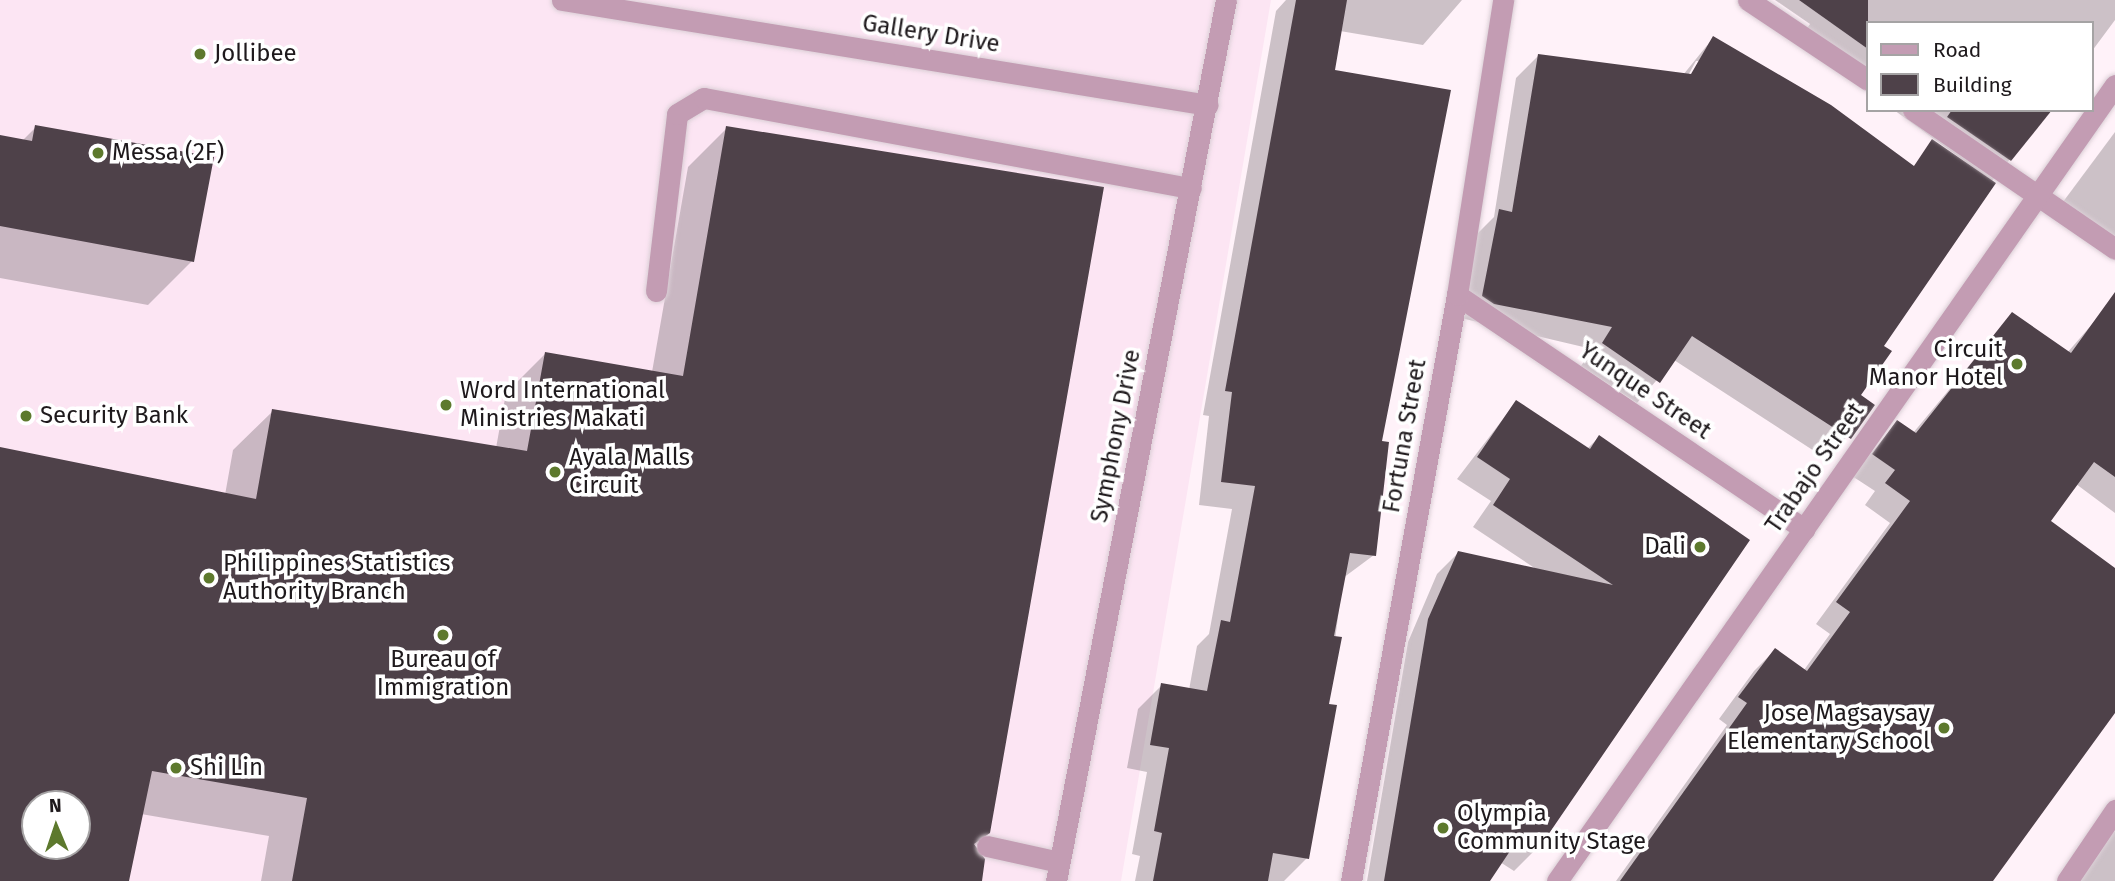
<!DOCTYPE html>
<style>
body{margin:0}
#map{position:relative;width:2115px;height:881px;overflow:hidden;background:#fff2f9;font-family:"Fira Sans",sans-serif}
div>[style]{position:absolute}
.built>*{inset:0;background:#fce5f3}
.shadow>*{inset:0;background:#0003}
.building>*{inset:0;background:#4e4149}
.roads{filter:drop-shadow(0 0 2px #dbcfd6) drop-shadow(0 0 2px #dbcfd6)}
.service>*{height:21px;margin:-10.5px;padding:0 10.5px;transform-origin:10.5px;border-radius:10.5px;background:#c39cb3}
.minor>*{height:21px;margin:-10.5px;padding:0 10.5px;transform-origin:10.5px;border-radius:10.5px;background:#c39cb3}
.dots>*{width:19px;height:19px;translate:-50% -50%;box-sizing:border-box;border:4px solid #fff;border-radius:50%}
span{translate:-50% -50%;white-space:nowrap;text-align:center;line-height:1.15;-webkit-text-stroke:7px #fff;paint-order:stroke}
.street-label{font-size:24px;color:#1e191c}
.poi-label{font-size:24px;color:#1e191c}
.left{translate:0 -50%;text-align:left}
.right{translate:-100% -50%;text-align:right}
.legend{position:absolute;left:1866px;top:21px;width:228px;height:91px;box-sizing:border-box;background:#fff;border:2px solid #a5a3a4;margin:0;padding:9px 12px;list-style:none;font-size:21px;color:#1e191c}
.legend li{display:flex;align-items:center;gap:14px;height:35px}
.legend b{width:35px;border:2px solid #a5a3a4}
.north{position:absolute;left:21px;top:790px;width:70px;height:70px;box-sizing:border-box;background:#fff;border:2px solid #a5a3a4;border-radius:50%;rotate:358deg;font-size:19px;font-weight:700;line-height:28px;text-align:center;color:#1e191c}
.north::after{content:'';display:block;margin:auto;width:24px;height:32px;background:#5d792d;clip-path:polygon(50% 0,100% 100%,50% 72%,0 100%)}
</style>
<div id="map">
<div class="built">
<div style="clip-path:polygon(evenodd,0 0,1271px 0,1121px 881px,0 881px,0 0,35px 804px,77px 804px,77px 846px,35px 846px,35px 804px)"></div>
</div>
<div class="shadow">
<div style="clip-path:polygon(1286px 0,1462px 0,1423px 45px,1340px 31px,1333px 71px,1380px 443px,1374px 555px,1343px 578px,1307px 858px,1284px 881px,1135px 881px,1140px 856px,1132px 854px,1147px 772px,1127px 768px,1138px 709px,1162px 685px,1189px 690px,1197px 646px,1209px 634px,1232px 509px,1199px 505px,1209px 416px,1203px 415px,1276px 11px)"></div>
<div style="clip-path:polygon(1775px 0,2115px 0,2115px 20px,2092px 51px,2092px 23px,1868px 23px,1868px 91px,1798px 41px,1810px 24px)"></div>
<div style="clip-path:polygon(evenodd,1713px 38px,1913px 167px,1920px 160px,1882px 346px,1858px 396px,1872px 405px,1828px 460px,1674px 360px,1637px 403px,1581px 366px,1592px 349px,1461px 318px,1478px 233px,1494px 217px,1516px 78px,1538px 56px,1683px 75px,1713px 38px,1696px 61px,1700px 61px,1688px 83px,1685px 81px,1696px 61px)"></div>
<div style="clip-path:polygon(1894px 110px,2050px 110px,1992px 181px)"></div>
<div style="clip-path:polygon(36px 127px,192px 261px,148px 305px,0 278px,0 137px,22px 141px)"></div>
<div style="clip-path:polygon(evenodd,727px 128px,988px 832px,974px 847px,980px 881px,261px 881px,269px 836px,141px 814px,127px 881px,0 881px,0 451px,225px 495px,233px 450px,273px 411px,496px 448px,506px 393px,545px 354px,652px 372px,688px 167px,727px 128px,35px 804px,77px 804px,77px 846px,35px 846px,35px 804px)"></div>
<div style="clip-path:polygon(2115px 132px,2115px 255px,2054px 214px)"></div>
<div style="clip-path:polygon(2012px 314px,2067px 353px,2100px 315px,2115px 325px,2115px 513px,2076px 484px,2048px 522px,2115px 570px,2115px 710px,1990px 881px,1616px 881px,1727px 725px,1719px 719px,1754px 671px,1775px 650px,1804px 670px,1830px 634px,1816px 624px,1890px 523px,1865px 505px,1875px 491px,1852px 476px,1897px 422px,1913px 433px)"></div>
<div style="clip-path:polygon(1516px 402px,1587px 449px,1599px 437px,1747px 540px,1535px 850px,1514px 871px,1500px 862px,1488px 881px,1367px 881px,1408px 642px,1437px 574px,1458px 553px,1539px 571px,1473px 527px,1491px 501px,1457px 479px)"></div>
<div style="clip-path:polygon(2115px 831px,2115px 881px,2076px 881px,2100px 846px)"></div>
</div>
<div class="building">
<div style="clip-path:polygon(1296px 0,1347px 0,1335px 70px,1451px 90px,1382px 441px,1389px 442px,1376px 556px,1350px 553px,1334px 636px,1342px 637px,1329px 704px,1337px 705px,1309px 859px,1273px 853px,1268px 881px,1153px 881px,1162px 833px,1154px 831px,1169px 748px,1150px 745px,1161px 683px,1207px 691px,1221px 620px,1230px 622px,1255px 486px,1221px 482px,1232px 392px,1225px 391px)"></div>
<div style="clip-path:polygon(1799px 0,1868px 0,1868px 49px)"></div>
<div style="clip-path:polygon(1713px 36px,1831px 105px,1914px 166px,1932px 139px,1996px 183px,1884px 346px,1892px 351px,1861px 395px,1875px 405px,1851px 439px,1692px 336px,1660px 383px,1602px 343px,1612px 327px,1494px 304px,1482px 296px,1499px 209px,1512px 212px,1538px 54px,1691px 74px)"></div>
<div style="clip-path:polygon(1952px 110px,2052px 110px,2011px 161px,1947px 117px)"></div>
<div style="clip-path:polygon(35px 125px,214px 157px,194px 262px,0 226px,0 135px,32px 141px)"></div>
<div style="clip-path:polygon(evenodd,726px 126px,1104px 187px,990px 833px,974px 844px,985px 859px,982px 881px,292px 881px,307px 798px,152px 771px,129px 881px,0 881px,0 447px,256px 499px,272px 409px,527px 451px,545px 352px,683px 376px,726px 126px,35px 804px,77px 804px,77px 846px,35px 846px,35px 804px)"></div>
<div style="clip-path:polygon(2115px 292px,2115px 477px,2094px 462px,2051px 521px,2115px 568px,2115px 713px,1993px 881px,1620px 881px,1747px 703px,1738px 697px,1775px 648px,1807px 671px,1850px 612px,1836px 602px,1910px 501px,1885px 483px,1895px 470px,1872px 454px,1897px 420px,1916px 433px,2012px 312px,2071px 353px)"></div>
<div style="clip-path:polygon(1516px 400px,1590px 449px,1599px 435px,1750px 540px,1537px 851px,1518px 839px,1490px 881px,1384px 881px,1428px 619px,1458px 551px,1613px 585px,1493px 505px,1510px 479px,1477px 457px)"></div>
</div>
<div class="roads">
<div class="service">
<div style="left:656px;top:291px;width:178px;rotate:-83.2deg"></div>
<div style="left:677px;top:114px;width:31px;rotate:-31deg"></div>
<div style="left:704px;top:98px;width:495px;rotate:10.5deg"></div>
<div style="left:987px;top:846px;width:74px;rotate:12.5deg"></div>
</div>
<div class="minor">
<div style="left:562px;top:0;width:654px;rotate:9.23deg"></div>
<div style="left:1748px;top:0;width:144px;rotate:33.7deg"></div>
<div style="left:1913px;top:110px;width:245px;rotate:34.5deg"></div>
<div style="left:1457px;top:295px;width:419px;rotate:34deg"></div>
<div style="left:1056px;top:881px;width:897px;rotate:-79.08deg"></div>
<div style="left:1351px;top:881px;width:596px;rotate:-79.75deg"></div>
<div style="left:1457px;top:295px;width:299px;rotate:-81.1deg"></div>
<div style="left:1557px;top:881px;width:972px;rotate:-54.97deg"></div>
<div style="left:2067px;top:881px;width:86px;rotate:-55.9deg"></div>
</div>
</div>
<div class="dots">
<div style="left:200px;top:54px;background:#5d792d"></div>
<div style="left:98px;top:153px;background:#5d792d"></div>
<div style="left:2017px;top:364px;background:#5d792d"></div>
<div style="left:446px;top:405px;background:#5d792d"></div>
<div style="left:26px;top:416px;background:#5d792d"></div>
<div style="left:555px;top:472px;background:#5d792d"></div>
<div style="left:1700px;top:547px;background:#5d792d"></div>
<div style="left:209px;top:578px;background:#5d792d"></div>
<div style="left:443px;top:635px;background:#5d792d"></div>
<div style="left:1944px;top:728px;background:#5d792d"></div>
<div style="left:176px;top:768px;background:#5d792d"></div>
<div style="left:1443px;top:828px;background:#5d792d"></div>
</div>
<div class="street-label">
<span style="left:931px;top:34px;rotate:9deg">Gallery Drive</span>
<span style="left:1645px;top:391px;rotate:34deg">Yunque Street</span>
<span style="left:1116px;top:436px;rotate:-79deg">Symphony Drive</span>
<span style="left:1405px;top:436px;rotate:-80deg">Fortuna Street</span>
<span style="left:1815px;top:468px;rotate:-55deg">Trabajo Street</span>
</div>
<div class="poi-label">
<span class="left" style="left:214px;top:54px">Jollibee</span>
<span class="left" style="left:112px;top:153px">Messa (2F)</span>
<span class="right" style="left:2003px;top:364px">Circuit<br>Manor Hotel</span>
<span class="left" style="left:460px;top:405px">Word International<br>Ministries Makati</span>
<span class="left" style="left:40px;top:416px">Security Bank</span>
<span class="left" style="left:569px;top:472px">Ayala Malls<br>Circuit</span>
<span class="right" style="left:1686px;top:547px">Dali</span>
<span class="left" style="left:223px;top:578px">Philippines Statistics<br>Authority Branch</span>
<span style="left:443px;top:674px">Bureau of<br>Immigration</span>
<span class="right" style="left:1930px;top:728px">Jose Magsaysay<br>Elementary School</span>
<span class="left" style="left:190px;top:768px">Shi Lin</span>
<span class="left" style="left:1457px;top:828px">Olympia<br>Community Stage</span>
</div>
<ul class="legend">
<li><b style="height:9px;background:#c39cb3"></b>Road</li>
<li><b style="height:19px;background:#4e4149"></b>Building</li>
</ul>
<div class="north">N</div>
</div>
